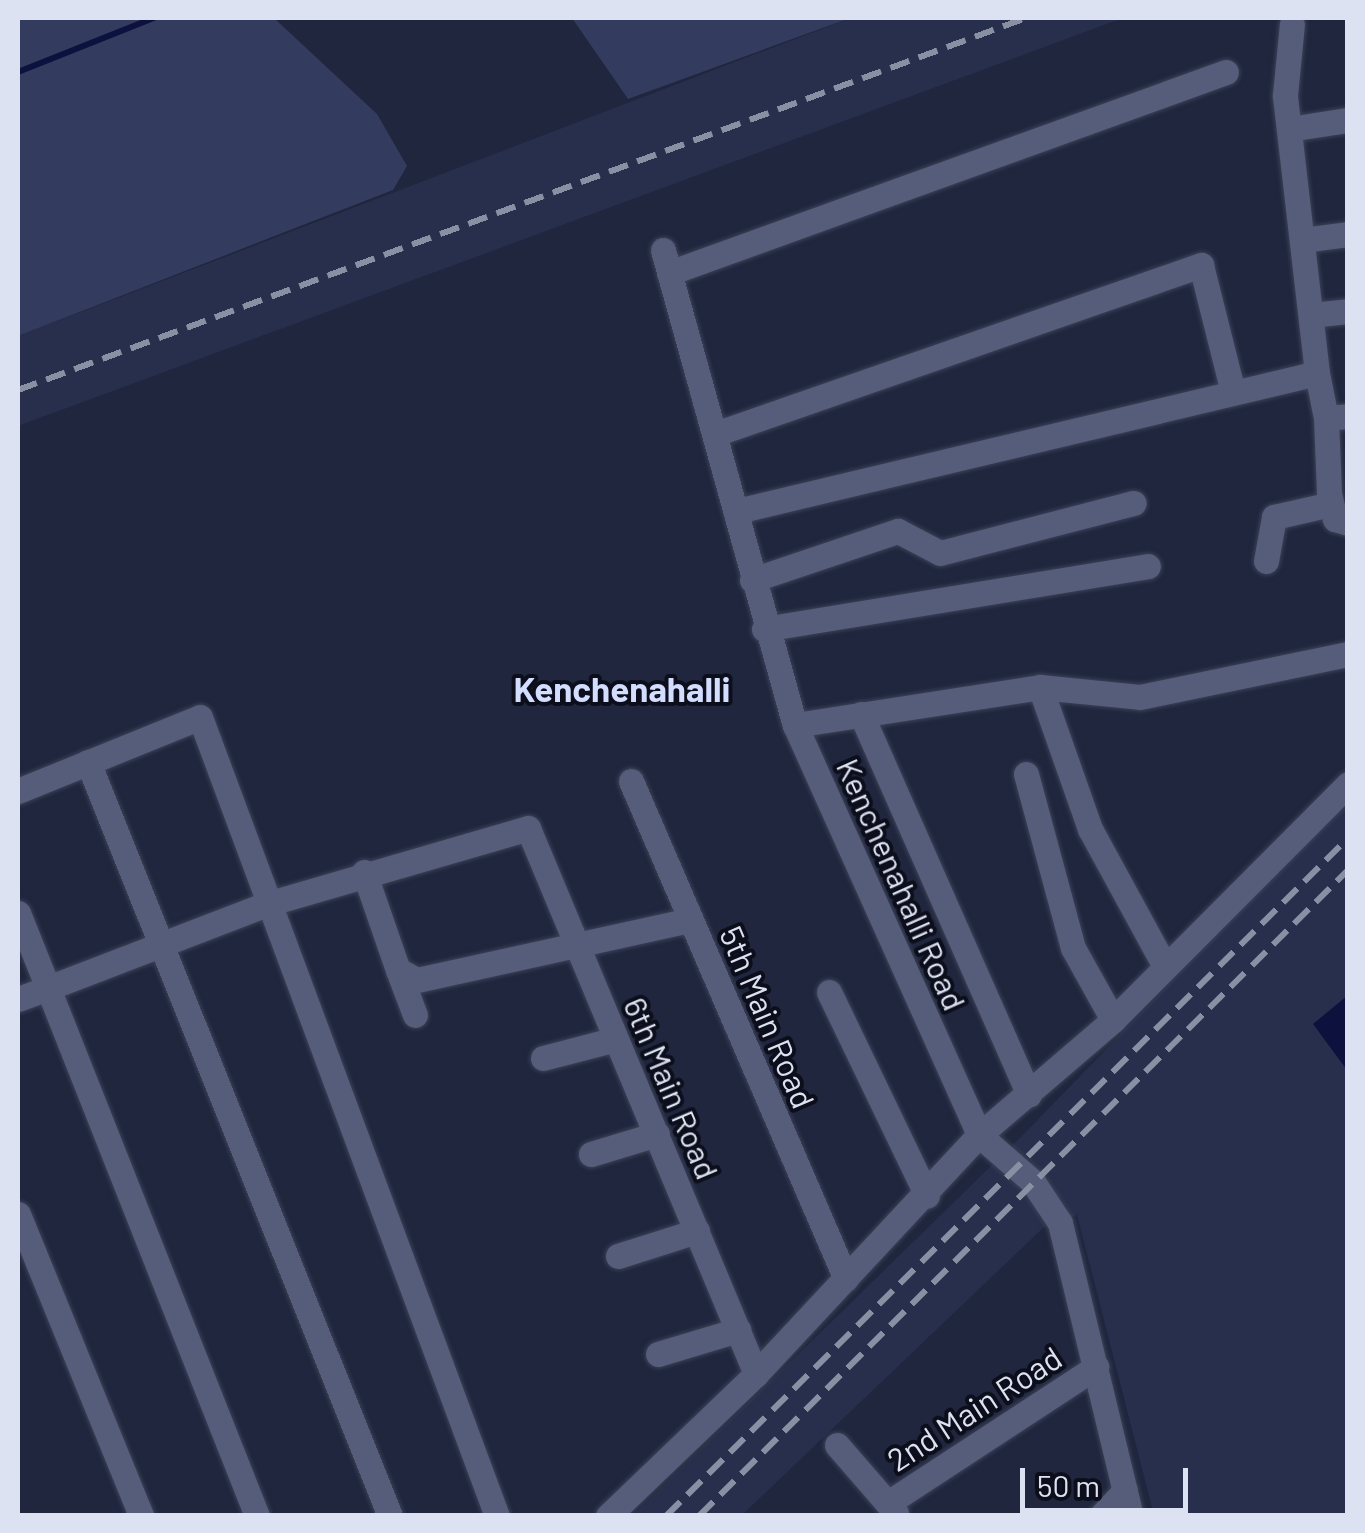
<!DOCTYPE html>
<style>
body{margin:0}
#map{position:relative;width:1365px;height:1533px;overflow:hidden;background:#1f263e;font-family:Barlow,sans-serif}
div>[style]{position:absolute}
.built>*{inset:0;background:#272f4c}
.green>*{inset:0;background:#333c5e}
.water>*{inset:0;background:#0c113e}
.stream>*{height:6px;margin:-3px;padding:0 3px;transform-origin:3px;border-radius:3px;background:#0c113e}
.roads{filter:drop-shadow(0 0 2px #3c4156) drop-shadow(0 0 2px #3c4156)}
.minor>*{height:25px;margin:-12.5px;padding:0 12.5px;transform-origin:12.5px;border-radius:12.5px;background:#555d7a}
.rail>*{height:6px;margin-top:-3px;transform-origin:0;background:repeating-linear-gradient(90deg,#8a90a4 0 20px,transparent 0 30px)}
span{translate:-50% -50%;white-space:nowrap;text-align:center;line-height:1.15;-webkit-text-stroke:8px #0c0f1b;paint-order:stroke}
.street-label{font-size:32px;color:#dde2f3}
.neighbourhood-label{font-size:35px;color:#d3ddfe;font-weight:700}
.frame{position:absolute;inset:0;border:20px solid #dde2f3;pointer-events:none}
.scale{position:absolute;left:1020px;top:1468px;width:168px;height:45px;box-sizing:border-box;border:5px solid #dde2f3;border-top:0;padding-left:12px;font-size:30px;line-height:35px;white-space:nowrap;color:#dde2f3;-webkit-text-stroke:8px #0c0f1b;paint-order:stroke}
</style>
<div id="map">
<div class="built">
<div style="clip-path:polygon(850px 18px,1123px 18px,18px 426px,18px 336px)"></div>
<div style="clip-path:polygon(1347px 800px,1347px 1515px,1154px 1515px,1077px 1215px,1044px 1227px,742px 1515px,632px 1516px,1023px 1135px)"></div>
</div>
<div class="green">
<div style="clip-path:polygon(18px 18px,274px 18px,377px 114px,407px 166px,393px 190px,18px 336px)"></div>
<div style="clip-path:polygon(572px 18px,850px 18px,628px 99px)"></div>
</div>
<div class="water">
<div style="clip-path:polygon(1347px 996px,1347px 1070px,1313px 1024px)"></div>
</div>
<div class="stream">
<div style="left:18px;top:72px;width:146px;rotate:-21.7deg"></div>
</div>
<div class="roads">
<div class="minor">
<div style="left:1289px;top:129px;width:60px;rotate:-8.7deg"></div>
<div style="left:1302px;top:240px;width:46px;rotate:-7.4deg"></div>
<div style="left:663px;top:250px;width:493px;rotate:74.5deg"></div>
<div style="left:795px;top:725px;width:449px;rotate:65.8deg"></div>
<div style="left:979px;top:1135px;width:72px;rotate:41deg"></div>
<div style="left:1033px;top:1182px;width:49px;rotate:56.6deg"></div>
<div style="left:1060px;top:1223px;width:301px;rotate:76.4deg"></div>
<div style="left:669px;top:273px;width:592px;rotate:-19.84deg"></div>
<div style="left:1311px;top:315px;width:37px;rotate:-6deg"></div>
<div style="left:1317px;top:373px;width:46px;rotate:78.7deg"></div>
<div style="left:1326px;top:418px;width:22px;rotate:-5deg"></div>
<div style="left:1326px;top:418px;width:75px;rotate:87.7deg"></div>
<div style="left:1329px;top:493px;width:27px;rotate:77deg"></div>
<div style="left:1335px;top:519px;width:14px;rotate:17deg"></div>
<div style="left:715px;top:434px;width:515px;rotate:-19.17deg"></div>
<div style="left:1201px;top:265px;width:131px;rotate:75.9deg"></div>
<div style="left:737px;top:511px;width:596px;rotate:-13.38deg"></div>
<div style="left:1317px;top:373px;width:280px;rotate:-96.6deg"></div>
<div style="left:1285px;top:95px;width:71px;rotate:-84.4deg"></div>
<div style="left:1266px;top:561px;width:45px;rotate:-79.7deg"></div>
<div style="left:1274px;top:517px;width:58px;rotate:-12.8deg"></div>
<div style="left:752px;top:580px;width:154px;rotate:-18.6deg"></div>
<div style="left:898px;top:531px;width:47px;rotate:27.6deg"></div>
<div style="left:940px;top:553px;width:200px;rotate:-14.5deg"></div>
<div style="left:764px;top:629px;width:389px;rotate:-9.3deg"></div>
<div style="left:1040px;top:687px;width:151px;rotate:70.6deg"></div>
<div style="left:1090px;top:829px;width:155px;rotate:61.4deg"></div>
<div style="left:861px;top:714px;width:416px;rotate:66.2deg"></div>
<div style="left:795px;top:725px;width:248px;rotate:-8.8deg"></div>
<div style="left:1040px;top:687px;width:100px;rotate:5.7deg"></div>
<div style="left:1140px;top:697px;width:212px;rotate:-11.7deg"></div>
<div style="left:88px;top:762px;width:812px;rotate:68.17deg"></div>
<div style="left:1026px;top:774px;width:180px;rotate:74.9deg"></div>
<div style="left:1073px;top:948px;width:82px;rotate:60.9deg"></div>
<div style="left:631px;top:781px;width:542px;rotate:66.65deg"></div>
<div style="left:18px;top:791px;width:196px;rotate:-22.1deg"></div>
<div style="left:200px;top:717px;width:852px;rotate:69.61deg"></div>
<div style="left:364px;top:872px;width:104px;rotate:70.9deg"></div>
<div style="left:398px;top:970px;width:21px;rotate:28deg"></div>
<div style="left:417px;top:980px;width:280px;rotate:-12.4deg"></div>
<div style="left:18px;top:913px;width:81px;rotate:68.2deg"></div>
<div style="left:48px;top:988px;width:235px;rotate:-21deg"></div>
<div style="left:267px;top:904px;width:272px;rotate:-16.2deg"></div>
<div style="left:528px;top:828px;width:592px;rotate:67.34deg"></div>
<div style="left:398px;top:970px;width:48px;rotate:69.3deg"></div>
<div style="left:829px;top:992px;width:226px;rotate:64.3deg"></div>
<div style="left:18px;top:999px;width:32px;rotate:-20deg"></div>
<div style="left:48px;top:988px;width:568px;rotate:68.4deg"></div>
<div style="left:543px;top:1058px;width:75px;rotate:-14.6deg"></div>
<div style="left:591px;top:1154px;width:69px;rotate:-16.9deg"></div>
<div style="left:18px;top:1214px;width:326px;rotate:67.8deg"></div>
<div style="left:618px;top:1256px;width:83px;rotate:-17.6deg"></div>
<div style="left:658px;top:1354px;width:84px;rotate:-16.7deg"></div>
<div style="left:837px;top:1445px;width:90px;rotate:49.1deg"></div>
<div style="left:888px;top:1503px;width:249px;rotate:-33.2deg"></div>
<div style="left:608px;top:1516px;width:205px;rotate:-43.8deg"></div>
<div style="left:756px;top:1374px;width:327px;rotate:-47deg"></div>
<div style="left:979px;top:1135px;width:177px;rotate:-40.6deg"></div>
<div style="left:1113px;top:1020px;width:333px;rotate:-45.1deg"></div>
<div style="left:1101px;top:1516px;width:35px;rotate:-47deg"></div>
</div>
</div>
<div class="rail">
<div style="left:18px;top:390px;width:1074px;rotate:-20.26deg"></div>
<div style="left:666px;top:1516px;width:962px;rotate:-44.83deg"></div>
<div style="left:699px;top:1516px;width:916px;rotate:-44.87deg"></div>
</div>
<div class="street-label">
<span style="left:902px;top:884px;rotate:66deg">Kenchenahalli Road</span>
<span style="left:768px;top:1017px;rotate:67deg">5th Main Road</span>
<span style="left:672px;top:1088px;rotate:67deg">6th Main Road</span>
<span style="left:974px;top:1408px;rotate:-33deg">2nd Main Road</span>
</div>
<div class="neighbourhood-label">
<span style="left:622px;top:688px">Kenchenahalli</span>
</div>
<div class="frame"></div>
<div class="scale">50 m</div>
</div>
